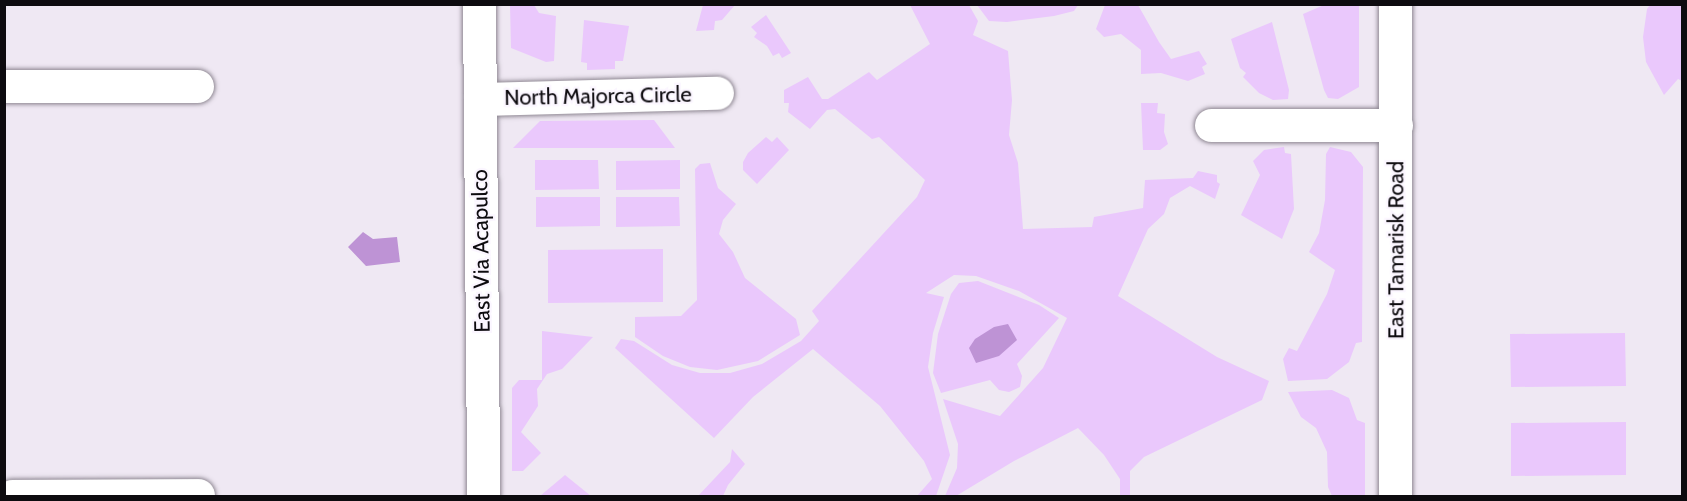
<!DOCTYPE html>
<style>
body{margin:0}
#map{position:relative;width:1687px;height:501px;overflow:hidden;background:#efe8f3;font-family:Cabin,sans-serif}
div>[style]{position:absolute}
.green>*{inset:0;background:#eac8fc}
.water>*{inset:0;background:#be93d5}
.roads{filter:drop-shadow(0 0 2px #908994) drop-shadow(0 0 2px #908994)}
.minor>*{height:33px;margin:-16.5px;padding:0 16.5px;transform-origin:16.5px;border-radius:16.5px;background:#fff}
span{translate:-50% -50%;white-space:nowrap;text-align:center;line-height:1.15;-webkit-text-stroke:4.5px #fbf6ff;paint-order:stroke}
.street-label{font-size:22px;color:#0d0b0f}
.frame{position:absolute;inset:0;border:6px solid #0d0b0f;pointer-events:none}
</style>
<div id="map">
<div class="green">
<div style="clip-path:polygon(510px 5px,534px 5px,539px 13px,556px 16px,554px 61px,546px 62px,511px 48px)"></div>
<div style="clip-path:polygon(703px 5px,703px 4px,735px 5px,722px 20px,715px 21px,714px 30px,696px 31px)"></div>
<div style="clip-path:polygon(910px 5px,969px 5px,978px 21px,973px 35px,1008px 51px,1012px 100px,1009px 135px,1018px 163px,1023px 229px,1092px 227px,1094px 217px,1143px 208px,1145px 180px,1193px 178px,1198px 171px,1217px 175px,1217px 182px,1220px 184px,1215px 199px,1190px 186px,1170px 198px,1164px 214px,1148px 229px,1118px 296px,1217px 357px,1269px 381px,1262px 400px,1144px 457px,1130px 471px,1130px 496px,1120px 496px,1120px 479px,1104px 455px,1078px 428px,1014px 461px,956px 496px,945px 496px,957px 468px,958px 444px,943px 399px,1000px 416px,1043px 368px,1067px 318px,1019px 291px,976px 276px,954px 275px,926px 293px,944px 297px,933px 333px,928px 367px,950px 455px,936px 496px,917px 496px,932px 479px,924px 461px,880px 406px,813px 349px,753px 397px,714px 438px,615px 348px,621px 339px,634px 341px,672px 365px,700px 373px,730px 373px,762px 364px,801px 341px,819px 321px,812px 311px,917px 197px,925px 180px,879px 137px,872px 139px,835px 109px,827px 110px,810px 129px,788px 112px,789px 103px,784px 103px,784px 90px,808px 77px,822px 99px,828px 99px,869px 72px,877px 80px,930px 44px)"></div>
<div style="clip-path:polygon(977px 5px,1078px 5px,1074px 11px,1054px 16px,1007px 22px,989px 21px)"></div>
<div style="clip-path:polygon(1105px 5px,1138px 5px,1159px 42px,1171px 59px,1199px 51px,1207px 64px,1202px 67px,1205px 74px,1188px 81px,1161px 73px,1141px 74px,1141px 50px,1121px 34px,1104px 37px,1096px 29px)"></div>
<div style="clip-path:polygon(1324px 5px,1359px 5px,1359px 87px,1338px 99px,1328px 98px,1324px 90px,1303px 14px)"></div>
<div style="clip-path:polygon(1650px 5px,1682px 5px,1682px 81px,1678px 79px,1664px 95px,1646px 62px,1643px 37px,1647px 9px)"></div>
<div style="clip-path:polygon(766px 15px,791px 53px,782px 58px,779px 53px,773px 56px,767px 46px,754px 37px,757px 33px,751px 27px)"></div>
<div style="clip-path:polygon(584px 20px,629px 26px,623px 61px,615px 61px,615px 69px,587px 70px,587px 63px,581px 62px)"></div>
<div style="clip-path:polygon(1272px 22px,1289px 90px,1288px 99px,1273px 100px,1259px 93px,1243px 77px,1246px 73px,1240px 68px,1231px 39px)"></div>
<div style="clip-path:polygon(1141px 103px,1158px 103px,1157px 113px,1165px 114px,1164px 132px,1168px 144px,1160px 150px,1143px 150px)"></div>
<div style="clip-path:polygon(654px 120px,675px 148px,513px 148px,540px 121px)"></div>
<div style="clip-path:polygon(766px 137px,772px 142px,777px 137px,789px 150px,757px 184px,743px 170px,743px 162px,748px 153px)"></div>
<div style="clip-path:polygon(1284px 147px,1285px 153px,1291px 154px,1294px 209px,1282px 239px,1241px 215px,1260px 175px,1253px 161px,1264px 150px)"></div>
<div style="clip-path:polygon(1330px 147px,1351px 152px,1363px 167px,1362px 342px,1356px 343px,1349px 362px,1327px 379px,1288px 381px,1283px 359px,1289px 348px,1297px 351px,1327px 294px,1335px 270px,1309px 252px,1319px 233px,1325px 200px,1326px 154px)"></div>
<div style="clip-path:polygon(535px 160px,598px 160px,599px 189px,535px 190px)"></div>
<div style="clip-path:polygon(680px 160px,680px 189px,616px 190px,616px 161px)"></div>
<div style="clip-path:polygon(710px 163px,718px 188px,736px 204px,723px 220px,719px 234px,733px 252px,745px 278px,796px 319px,800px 335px,758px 361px,717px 370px,690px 367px,663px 356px,635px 337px,635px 317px,681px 316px,697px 300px,695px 169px,700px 164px)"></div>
<div style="clip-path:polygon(536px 197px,600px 197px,600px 226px,536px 227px)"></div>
<div style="clip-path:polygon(616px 197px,679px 197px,680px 226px,616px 227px)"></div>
<div style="clip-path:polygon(663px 249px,663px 302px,548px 303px,548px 250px)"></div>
<div style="clip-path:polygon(978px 281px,1039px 305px,1059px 318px,1017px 364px,1022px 376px,1020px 387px,1009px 392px,999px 390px,990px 380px,941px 393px,933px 373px,938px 334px,951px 294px,959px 283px)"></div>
<div style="clip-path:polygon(542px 331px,593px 337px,562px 369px,547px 374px,537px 389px,538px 406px,521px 432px,541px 453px,523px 471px,512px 471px,512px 388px,519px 380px,542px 380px)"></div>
<div style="clip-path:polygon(1625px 333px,1626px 386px,1511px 387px,1510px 334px)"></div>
<div style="clip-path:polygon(1332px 390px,1349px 398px,1357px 420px,1365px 423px,1365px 496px,1332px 496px,1328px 487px,1327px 452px,1316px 428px,1301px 417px,1288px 392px)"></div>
<div style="clip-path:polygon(1626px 422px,1626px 475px,1511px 476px,1511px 423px)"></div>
<div style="clip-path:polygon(732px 449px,745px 464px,728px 485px,723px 496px,698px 496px,730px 462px)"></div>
<div style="clip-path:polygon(565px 475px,591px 496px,540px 496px)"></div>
</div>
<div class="water">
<div style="clip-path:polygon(363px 232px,373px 239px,397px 237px,400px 262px,366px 266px,348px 247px)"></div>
<div style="clip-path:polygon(1008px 324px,1017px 340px,999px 356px,976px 363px,969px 348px,975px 339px,994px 327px)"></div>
</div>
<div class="roads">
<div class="minor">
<div style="left:479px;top:4px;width:492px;rotate:89.5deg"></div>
<div style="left:1395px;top:4px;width:492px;rotate:90deg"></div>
<div style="left:4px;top:86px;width:193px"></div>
<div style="left:480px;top:99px;width:237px;rotate:-1.5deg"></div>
<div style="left:1211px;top:125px;width:185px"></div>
<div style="left:12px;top:496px;width:186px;rotate:-0.3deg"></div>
</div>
</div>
<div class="street-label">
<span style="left:598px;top:96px;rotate:-1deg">North Majorca Circle</span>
<span style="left:1396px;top:250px;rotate:-90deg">East Tamarisk Road</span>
<span style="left:481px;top:251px;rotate:-91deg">East Via Acapulco</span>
</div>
<div class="frame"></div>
</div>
